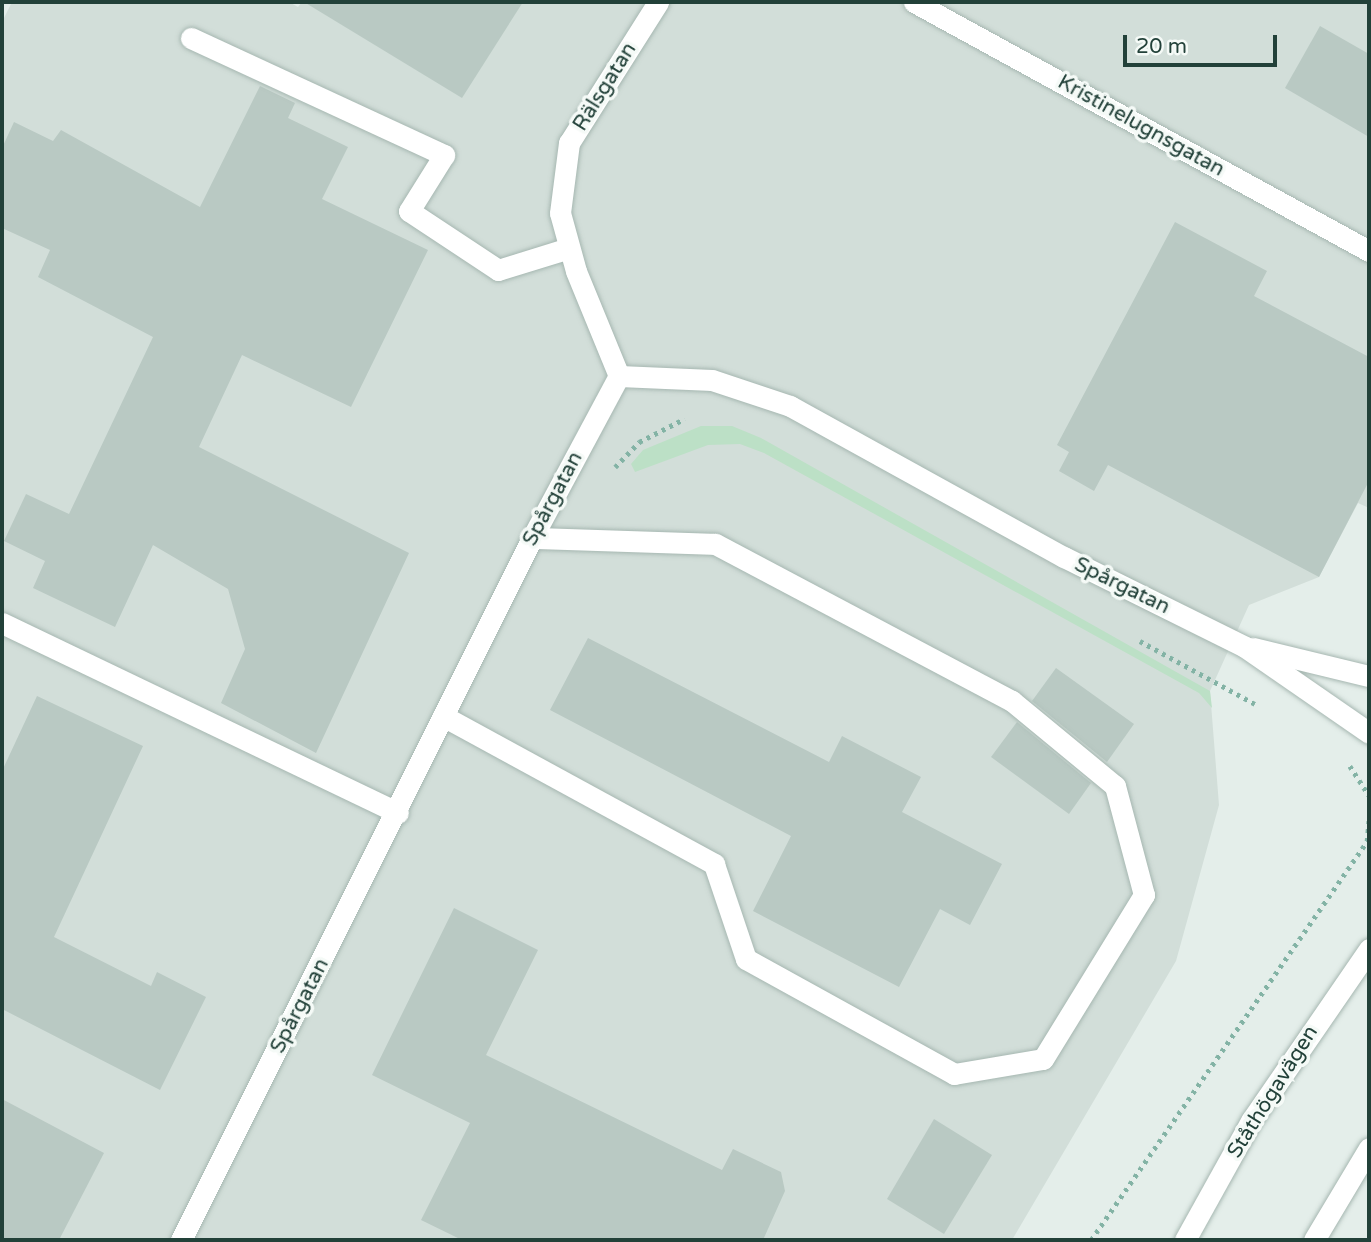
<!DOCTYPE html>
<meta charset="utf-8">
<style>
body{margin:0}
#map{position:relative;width:1371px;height:1242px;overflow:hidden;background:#e4eeea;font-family:"Varela Round",sans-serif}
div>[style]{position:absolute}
.built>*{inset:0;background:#d2ded9}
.green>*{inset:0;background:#bce0c6}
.building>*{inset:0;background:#b9c9c3}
.path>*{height:4.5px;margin-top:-2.25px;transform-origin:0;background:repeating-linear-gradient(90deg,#83b3a5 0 3.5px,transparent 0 8.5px)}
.roads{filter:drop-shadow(0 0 2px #a6b7b1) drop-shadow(0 0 2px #a6b7b1)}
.service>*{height:21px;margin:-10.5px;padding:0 10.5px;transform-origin:10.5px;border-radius:10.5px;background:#fff}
.minor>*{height:21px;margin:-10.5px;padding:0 10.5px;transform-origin:10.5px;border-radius:10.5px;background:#fff}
.secondary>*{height:21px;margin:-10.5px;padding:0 10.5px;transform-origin:10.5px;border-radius:10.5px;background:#fff}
span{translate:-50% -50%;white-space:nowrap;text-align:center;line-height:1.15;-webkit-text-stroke:7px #f5faf7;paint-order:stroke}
.street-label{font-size:21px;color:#224139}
.frame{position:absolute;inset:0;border:4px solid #224139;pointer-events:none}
.scale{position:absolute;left:1123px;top:35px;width:154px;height:32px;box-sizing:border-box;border:4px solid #224139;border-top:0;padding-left:9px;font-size:21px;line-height:24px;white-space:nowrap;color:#224139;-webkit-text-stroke:5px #f5faf7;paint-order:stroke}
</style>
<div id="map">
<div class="built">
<div style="clip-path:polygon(12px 2px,289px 2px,298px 7px,302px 2px,1369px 2px,1369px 508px,1358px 503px,1319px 577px,1249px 605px,1210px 691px,1219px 805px,1176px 961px,1012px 1240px,2px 1240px,2px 22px)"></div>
</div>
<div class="green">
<div style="clip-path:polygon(701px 426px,732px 426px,761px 438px,1210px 691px,1212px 708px,1199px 693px,764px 453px,740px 444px,708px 445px,635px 472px,631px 464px,643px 450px)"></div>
</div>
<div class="building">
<div style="clip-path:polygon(304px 2px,523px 2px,462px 98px)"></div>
<div style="clip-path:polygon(1320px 26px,1369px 54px,1369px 137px,1285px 88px)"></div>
<div style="clip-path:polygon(260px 86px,295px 103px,288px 118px,348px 147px,322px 199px,428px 250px,351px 407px,242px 355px,199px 447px,409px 553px,316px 753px,221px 703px,245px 649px,228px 589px,153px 545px,115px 627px,33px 588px,45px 561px,4px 541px,26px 494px,69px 514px,153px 337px,38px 277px,50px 250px,2px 228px,2px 148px,14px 122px,53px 141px,61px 130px,200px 207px)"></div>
<div style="clip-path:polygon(1175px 222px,1267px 271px,1254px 296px,1369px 357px,1369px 481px,1319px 577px,1108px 465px,1094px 491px,1059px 471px,1069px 452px,1057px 445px)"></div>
<div style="clip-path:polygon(588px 638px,829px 762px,842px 736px,921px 777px,902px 812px,1002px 864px,970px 925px,940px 909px,899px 987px,753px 911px,791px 836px,550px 710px)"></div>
<div style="clip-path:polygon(1056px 668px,1134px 724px,1107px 762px,1032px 701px)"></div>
<div style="clip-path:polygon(37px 696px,143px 746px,54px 937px,151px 986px,157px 972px,206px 997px,160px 1090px,2px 1009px,2px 771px)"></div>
<div style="clip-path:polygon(1017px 722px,1091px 783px,1069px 814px,991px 757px)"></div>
<div style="clip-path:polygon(454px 908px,538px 950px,486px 1055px,722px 1170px,733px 1149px,781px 1172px,785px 1191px,763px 1240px,462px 1240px,421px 1220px,470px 1123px,372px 1075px)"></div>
<div style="clip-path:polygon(2px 1099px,104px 1153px,59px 1240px,2px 1240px)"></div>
<div style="clip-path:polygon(934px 1119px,992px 1155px,944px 1234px,887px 1199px)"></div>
</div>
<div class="path">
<div style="left:615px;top:467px;width:35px;rotate:-46deg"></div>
<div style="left:639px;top:442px;width:51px;rotate:-27.1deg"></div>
<div style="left:1140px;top:641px;width:131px;rotate:28.7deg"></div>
<div style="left:1350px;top:766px;width:35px;rotate:57deg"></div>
<div style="left:1091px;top:1240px;width:485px;rotate:-55.3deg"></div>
<div style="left:1367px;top:841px;width:25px;rotate:-85deg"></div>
</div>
<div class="roads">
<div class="service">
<div style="left:191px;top:38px;width:279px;rotate:24.8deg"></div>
<div style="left:444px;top:155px;width:66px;rotate:122deg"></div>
<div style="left:409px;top:211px;width:107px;rotate:33.5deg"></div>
<div style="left:498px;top:270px;width:74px;rotate:-17.2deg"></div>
<div style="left:2px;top:623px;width:439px;rotate:25.6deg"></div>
<div style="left:443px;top:716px;width:309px;rotate:28.6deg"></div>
<div style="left:714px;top:864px;width:100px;rotate:71.4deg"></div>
<div style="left:746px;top:959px;width:238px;rotate:28.9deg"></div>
<div style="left:954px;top:1074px;width:90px;rotate:-9.6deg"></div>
<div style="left:1043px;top:1059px;width:193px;rotate:-58.4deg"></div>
<div style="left:1144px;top:895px;width:113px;rotate:-104.9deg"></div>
<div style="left:1115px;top:786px;width:134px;rotate:-140.5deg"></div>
<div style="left:1012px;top:701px;width:336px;rotate:-152.1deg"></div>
<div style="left:715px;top:544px;width:183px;rotate:-178.1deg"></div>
</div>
<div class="minor">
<div style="left:914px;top:2px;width:519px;rotate:28.69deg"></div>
<div style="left:619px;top:376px;width:113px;rotate:-112.3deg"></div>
<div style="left:576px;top:271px;width:60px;rotate:-105.4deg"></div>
<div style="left:560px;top:213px;width:71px;rotate:-82.7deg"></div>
<div style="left:569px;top:143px;width:167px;rotate:-57.7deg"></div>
<div style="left:1253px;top:648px;width:119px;rotate:13.6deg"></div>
<div style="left:181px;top:1240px;width:785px;rotate:-63.43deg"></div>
<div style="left:532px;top:538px;width:184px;rotate:-61.8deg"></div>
<div style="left:619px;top:376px;width:93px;rotate:2.5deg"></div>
<div style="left:712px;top:380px;width:82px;rotate:18.4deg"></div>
<div style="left:790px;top:406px;width:313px;rotate:28.9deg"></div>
<div style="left:1064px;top:557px;width:202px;rotate:26.4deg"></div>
<div style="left:1245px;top:647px;width:151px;rotate:34.7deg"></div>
</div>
<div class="secondary">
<div style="left:1185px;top:1240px;width:136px;rotate:-61deg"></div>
<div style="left:1251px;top:1121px;width:209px;rotate:-55.5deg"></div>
<div style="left:1314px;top:1240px;width:107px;rotate:-59.1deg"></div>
</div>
</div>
<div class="street-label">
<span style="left:605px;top:87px;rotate:-58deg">Rälsgatan</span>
<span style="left:1141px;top:126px;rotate:29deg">Kristinelugnsgatan</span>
<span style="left:553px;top:499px;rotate:-62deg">Spårgatan</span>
<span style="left:1122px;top:586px;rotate:26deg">Spårgatan</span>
<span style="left:300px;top:1006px;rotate:-63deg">Spårgatan</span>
<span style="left:1273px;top:1092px;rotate:-58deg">Ståthögavägen</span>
</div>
<div class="frame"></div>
<div class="scale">20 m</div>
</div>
